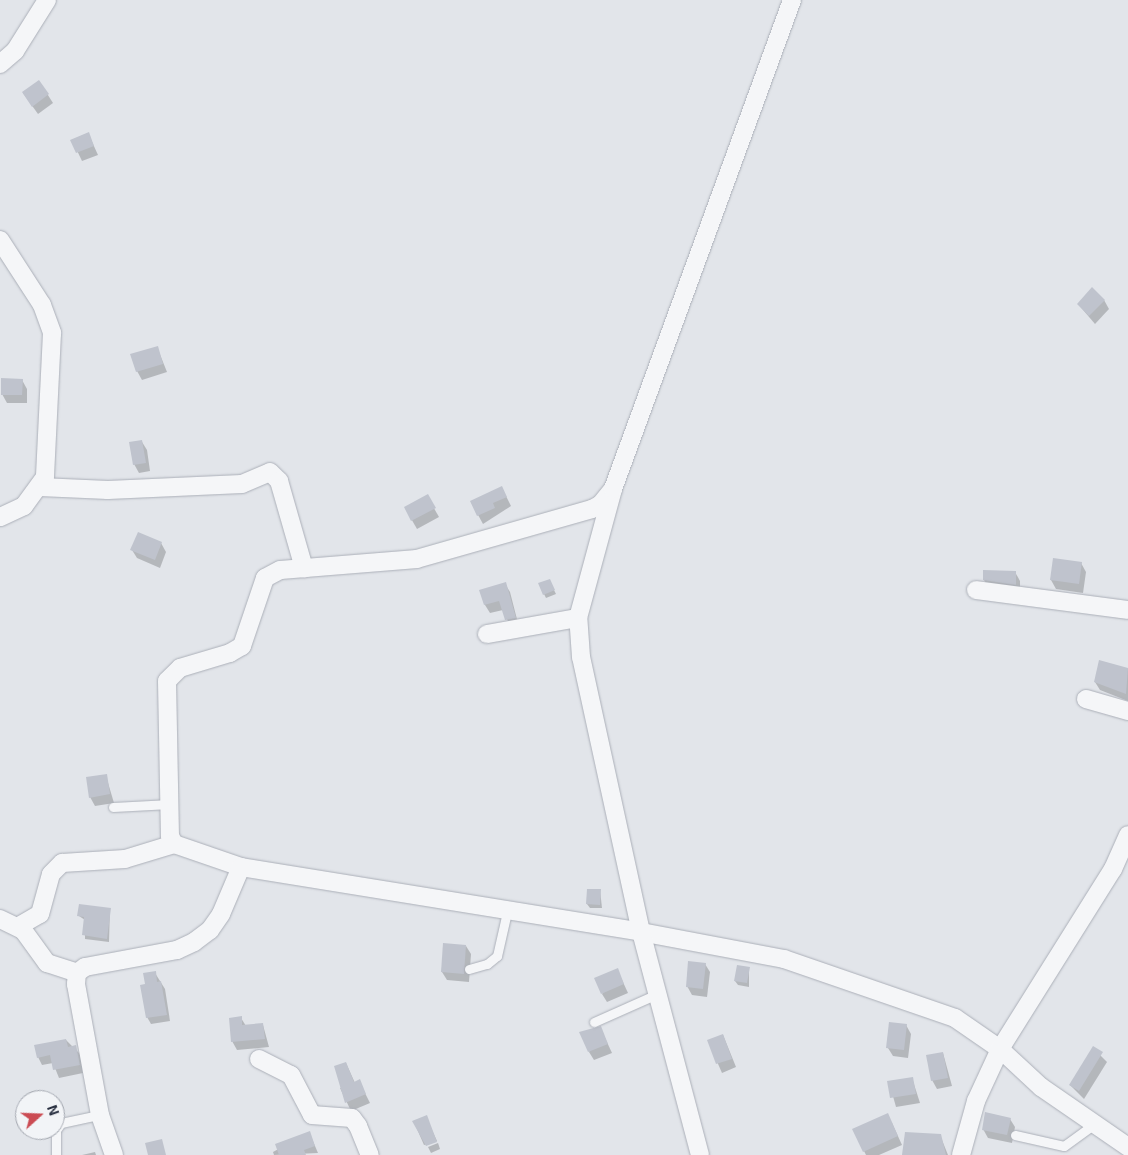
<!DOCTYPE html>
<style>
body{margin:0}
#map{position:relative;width:1128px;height:1155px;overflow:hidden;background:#e2e5ea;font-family:"Exo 2",sans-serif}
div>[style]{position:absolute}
.shadow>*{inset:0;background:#0003}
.building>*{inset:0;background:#bfc3cd}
.roads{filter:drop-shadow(0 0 1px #abafb8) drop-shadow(0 0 1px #abafb8)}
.service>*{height:9px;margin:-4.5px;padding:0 4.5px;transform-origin:4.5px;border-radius:4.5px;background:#f5f6f8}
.minor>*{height:18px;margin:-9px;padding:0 9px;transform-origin:9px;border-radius:9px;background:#f5f6f8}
span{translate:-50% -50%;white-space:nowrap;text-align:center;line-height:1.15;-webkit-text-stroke:4px #f2f4f7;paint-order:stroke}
.north{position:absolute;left:15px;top:1090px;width:50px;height:50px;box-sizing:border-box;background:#f2f4f7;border:1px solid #a2a6af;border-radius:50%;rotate:70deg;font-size:14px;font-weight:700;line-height:20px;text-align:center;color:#2a3142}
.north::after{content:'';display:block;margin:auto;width:18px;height:22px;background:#cb4b53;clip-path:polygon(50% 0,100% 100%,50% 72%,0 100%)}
</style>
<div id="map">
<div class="shadow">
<div style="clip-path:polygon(39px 81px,53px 103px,38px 114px,23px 93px)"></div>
<div style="clip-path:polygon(88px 133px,98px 155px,82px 161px,72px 140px)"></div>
<div style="clip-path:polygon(1104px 300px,1109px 309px,1095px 324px,1078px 304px)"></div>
<div style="clip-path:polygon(157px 347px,167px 372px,142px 380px,137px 371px)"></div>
<div style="clip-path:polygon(22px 380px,27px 389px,27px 403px,7px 403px,2px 394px)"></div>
<div style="clip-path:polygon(142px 442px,147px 450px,150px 471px,139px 473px,134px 464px)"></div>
<div style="clip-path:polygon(427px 496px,439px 517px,417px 529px,405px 508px)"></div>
<div style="clip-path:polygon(506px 496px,511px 506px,483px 524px,471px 502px)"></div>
<div style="clip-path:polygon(161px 543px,166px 552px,160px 568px,137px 558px,132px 550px)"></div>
<div style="clip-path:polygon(1054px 560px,1081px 563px,1086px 572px,1083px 593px,1056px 589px,1051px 580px)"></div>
<div style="clip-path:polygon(1015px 572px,1020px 581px,1020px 593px,989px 589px,984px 580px)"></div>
<div style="clip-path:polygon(505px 584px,510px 592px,519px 627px,511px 628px,503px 610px,490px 613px,485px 605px,481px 591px)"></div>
<div style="clip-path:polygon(551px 584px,556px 594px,546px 598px,544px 594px)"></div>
<div style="clip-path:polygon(1100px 662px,1128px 669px,1128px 701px,1100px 690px,1095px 682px)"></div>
<div style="clip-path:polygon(106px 776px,114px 803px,95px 806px,90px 797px)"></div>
<div style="clip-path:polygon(600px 890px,602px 908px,590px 908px,587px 904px)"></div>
<div style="clip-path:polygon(110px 909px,109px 942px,85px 939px,85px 920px,79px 916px)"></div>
<div style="clip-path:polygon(466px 946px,471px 954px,469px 982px,447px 980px,442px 972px)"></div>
<div style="clip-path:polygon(705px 964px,710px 972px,707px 997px,692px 995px,687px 986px)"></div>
<div style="clip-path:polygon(749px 968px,749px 987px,738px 985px,735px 981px)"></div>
<div style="clip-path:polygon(617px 969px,628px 993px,607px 1002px,602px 994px)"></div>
<div style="clip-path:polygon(155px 973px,165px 989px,170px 1021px,151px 1024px,147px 1017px,146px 985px)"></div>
<div style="clip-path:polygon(241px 1018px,246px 1026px,263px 1025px,269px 1047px,237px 1050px,232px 1041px)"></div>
<div style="clip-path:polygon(906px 1025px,911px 1034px,908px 1058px,893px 1056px,888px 1048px)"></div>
<div style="clip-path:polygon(600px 1027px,612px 1053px,594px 1060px,589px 1052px)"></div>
<div style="clip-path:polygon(723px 1035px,736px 1067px,722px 1073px,708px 1041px)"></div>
<div style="clip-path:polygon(66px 1040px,80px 1054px,83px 1073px,59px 1078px,53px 1063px,42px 1065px,38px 1057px)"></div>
<div style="clip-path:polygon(1093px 1048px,1107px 1062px,1084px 1099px,1070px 1085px)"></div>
<div style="clip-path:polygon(943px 1053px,952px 1086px,937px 1089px,932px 1080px)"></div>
<div style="clip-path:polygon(346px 1063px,355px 1083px,359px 1081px,370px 1103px,351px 1111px,340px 1088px,343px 1087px)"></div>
<div style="clip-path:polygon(912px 1078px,920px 1103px,896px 1107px,889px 1082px)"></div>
<div style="clip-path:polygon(426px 1117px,437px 1141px,424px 1145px,414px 1122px)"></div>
<div style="clip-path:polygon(1010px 1119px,1015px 1127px,1012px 1143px,988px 1138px,983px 1129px)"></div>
<div style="clip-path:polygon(892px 1123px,902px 1145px,879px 1155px,866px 1155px,864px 1151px)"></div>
<div style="clip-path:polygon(309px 1132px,318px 1153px,274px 1155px,273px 1152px)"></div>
<div style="clip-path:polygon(940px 1135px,948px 1155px,904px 1155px)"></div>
<div style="clip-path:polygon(438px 1143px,440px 1149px,431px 1153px,428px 1147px)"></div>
<div style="clip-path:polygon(95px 1152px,96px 1155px,82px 1155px)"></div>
</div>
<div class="building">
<div style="clip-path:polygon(39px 80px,49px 94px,32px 107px,22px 92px)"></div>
<div style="clip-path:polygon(89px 132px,94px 146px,76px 153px,70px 140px)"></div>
<div style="clip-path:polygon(1092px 287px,1105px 300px,1089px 316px,1077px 304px)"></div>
<div style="clip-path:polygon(158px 346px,163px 364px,136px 372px,130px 354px)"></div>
<div style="clip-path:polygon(1px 378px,23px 379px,22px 395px,1px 395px)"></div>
<div style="clip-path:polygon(142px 440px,146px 463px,133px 465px,129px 442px)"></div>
<div style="clip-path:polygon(502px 486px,507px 497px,493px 503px,495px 508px,477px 516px,470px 501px)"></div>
<div style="clip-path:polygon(428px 494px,436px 508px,411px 521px,404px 507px)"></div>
<div style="clip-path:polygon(138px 532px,162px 542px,155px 560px,130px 550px)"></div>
<div style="clip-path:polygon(1053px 558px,1082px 562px,1079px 584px,1050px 580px)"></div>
<div style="clip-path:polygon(983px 570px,1016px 571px,1016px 585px,983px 580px)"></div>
<div style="clip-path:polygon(550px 579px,555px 590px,543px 595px,538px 583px)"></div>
<div style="clip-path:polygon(506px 582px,516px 618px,505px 620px,499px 601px,484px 605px,479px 590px)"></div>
<div style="clip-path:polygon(1099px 660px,1128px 668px,1126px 694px,1094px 682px)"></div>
<div style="clip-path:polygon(107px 774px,110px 794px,89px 798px,86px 777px)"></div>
<div style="clip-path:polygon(587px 889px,601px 889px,600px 905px,586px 904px)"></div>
<div style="clip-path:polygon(79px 904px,111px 908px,107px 939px,82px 935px,84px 917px,77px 916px)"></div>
<div style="clip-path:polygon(443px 943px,466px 945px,464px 974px,441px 972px)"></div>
<div style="clip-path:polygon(688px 961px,706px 963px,703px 989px,686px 987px)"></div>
<div style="clip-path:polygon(737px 965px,750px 967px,747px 983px,734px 981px)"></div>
<div style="clip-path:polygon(618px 968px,624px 984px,601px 994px,594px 978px)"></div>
<div style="clip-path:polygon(156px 971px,157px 982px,161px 981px,167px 1015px,146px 1018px,140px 985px,145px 984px,143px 973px)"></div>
<div style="clip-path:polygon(242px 1016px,242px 1025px,263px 1023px,265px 1039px,231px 1042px,229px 1018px)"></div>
<div style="clip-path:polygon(889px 1022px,907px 1024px,904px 1050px,886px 1048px)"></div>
<div style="clip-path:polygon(601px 1026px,608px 1044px,588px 1052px,579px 1032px)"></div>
<div style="clip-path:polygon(723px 1034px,732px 1059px,716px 1064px,707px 1040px)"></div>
<div style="clip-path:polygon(66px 1039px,68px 1047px,76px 1045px,80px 1065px,53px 1070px,50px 1055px,37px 1058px,34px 1045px)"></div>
<div style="clip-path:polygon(1093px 1046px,1103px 1052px,1079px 1091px,1069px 1085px)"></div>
<div style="clip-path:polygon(943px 1052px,948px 1078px,931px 1081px,926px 1055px)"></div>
<div style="clip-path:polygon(346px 1062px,354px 1082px,360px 1079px,366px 1094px,345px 1103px,334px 1066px)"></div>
<div style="clip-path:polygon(913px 1077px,916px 1094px,890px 1098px,887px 1081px)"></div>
<div style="clip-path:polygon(985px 1112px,1011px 1118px,1007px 1135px,982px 1130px)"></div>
<div style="clip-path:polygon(888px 1113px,898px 1136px,863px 1152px,852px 1129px)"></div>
<div style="clip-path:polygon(427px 1115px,437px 1142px,426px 1146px,412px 1121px)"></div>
<div style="clip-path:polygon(310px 1131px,315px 1146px,304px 1150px,306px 1155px,279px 1155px,275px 1144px)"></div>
<div style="clip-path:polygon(905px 1132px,941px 1134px,946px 1155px,902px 1155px)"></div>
<div style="clip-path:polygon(162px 1139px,166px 1155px,148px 1155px,145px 1143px)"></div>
</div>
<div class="roads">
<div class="service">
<div style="left:113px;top:807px;width:57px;rotate:-3deg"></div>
<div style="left:469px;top:969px;width:19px;rotate:-16deg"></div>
<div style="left:487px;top:964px;width:13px;rotate:-39deg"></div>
<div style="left:497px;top:956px;width:45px;rotate:-77.2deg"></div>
<div style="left:594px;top:1022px;width:71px;rotate:-24deg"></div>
<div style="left:1015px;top:1135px;width:50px;rotate:12.7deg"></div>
<div style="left:1064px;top:1146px;width:37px;rotate:-36deg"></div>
<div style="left:56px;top:1155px;width:25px;rotate:-90deg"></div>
<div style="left:56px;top:1130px;width:9px;rotate:-54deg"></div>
<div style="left:61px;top:1123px;width:40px;rotate:-12deg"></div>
</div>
<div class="minor">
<div style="left:0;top:64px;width:20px;rotate:-41deg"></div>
<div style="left:15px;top:51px;width:60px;rotate:-57.9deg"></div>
<div style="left:0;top:240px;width:77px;rotate:57.1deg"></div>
<div style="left:42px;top:305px;width:30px;rotate:70deg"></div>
<div style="left:52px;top:333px;width:144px;rotate:92.8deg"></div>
<div style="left:45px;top:477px;width:36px;rotate:126deg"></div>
<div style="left:24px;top:506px;width:26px;rotate:155deg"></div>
<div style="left:40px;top:487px;width:68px;rotate:2.5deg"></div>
<div style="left:108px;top:490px;width:134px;rotate:-2.6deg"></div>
<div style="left:242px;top:484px;width:30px;rotate:-23deg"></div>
<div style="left:270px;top:472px;width:13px;rotate:45deg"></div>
<div style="left:279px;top:481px;width:91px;rotate:74deg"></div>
<div style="left:613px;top:489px;width:19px;rotate:129deg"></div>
<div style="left:601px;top:504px;width:10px;rotate:151deg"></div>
<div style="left:592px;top:509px;width:182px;rotate:164.1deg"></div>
<div style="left:417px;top:559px;width:137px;rotate:175.4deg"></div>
<div style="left:280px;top:570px;width:17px;rotate:152deg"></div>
<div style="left:265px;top:578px;width:72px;rotate:108.7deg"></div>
<div style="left:242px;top:646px;width:14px;rotate:150deg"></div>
<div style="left:230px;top:653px;width:52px;rotate:163.3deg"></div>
<div style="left:180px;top:668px;width:18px;rotate:135deg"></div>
<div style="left:167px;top:681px;width:155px;rotate:88.9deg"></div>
<div style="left:170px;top:836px;width:9px;rotate:63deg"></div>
<div style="left:174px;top:844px;width:71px;rotate:18.9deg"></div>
<div style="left:241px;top:867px;width:405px;rotate:9.2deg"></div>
<div style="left:641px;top:932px;width:146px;rotate:10.7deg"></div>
<div style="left:784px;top:959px;width:181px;rotate:19deg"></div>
<div style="left:955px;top:1018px;width:55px;rotate:34.6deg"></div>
<div style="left:1000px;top:1049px;width:56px;rotate:42.8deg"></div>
<div style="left:1041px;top:1087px;width:106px;rotate:34.6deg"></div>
<div style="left:976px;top:590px;width:153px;rotate:7.5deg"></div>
<div style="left:487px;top:634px;width:92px;rotate:-10deg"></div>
<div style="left:1086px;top:699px;width:44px;rotate:15.9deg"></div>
<div style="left:0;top:919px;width:25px;rotate:26deg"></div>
<div style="left:23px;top:930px;width:41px;rotate:54deg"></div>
<div style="left:47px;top:963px;width:32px;rotate:18deg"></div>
<div style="left:19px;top:926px;width:24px;rotate:-30deg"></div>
<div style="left:40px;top:914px;width:41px;rotate:-74.6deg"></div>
<div style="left:51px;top:874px;width:16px;rotate:-45deg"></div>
<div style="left:62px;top:863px;width:63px;rotate:-3.6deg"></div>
<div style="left:125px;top:859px;width:51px;rotate:-17deg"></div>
<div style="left:259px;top:1059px;width:36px;rotate:27deg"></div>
<div style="left:291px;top:1075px;width:45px;rotate:62.3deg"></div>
<div style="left:312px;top:1115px;width:40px;rotate:4.3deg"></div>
<div style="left:352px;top:1118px;width:10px;rotate:53deg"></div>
<div style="left:358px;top:1126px;width:31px;rotate:68deg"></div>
<div style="left:114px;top:1155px;width:42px;rotate:-109.3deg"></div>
<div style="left:100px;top:1115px;width:133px;rotate:-100.4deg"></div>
<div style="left:76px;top:984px;width:11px;rotate:-85deg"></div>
<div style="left:77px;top:973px;width:10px;rotate:-37deg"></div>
<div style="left:85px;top:967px;width:94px;rotate:-10.5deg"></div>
<div style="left:177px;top:950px;width:19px;rotate:-25deg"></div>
<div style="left:194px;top:942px;width:20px;rotate:-37deg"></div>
<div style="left:210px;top:930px;width:19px;rotate:-55deg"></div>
<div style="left:221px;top:914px;width:51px;rotate:-66.9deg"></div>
<div style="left:700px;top:1155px;width:231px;rotate:-104.8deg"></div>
<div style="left:641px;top:932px;width:281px;rotate:-102.3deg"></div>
<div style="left:581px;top:657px;width:39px;rotate:-94deg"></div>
<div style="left:578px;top:618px;width:134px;rotate:-74.8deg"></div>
<div style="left:613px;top:489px;width:521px;rotate:-69.89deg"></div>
<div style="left:961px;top:1155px;width:56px;rotate:-74.5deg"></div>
<div style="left:976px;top:1101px;width:57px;rotate:-65.2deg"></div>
<div style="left:1000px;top:1049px;width:213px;rotate:-57.9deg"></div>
<div style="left:1113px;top:869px;width:37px;rotate:-66deg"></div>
</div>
</div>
<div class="north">N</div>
</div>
